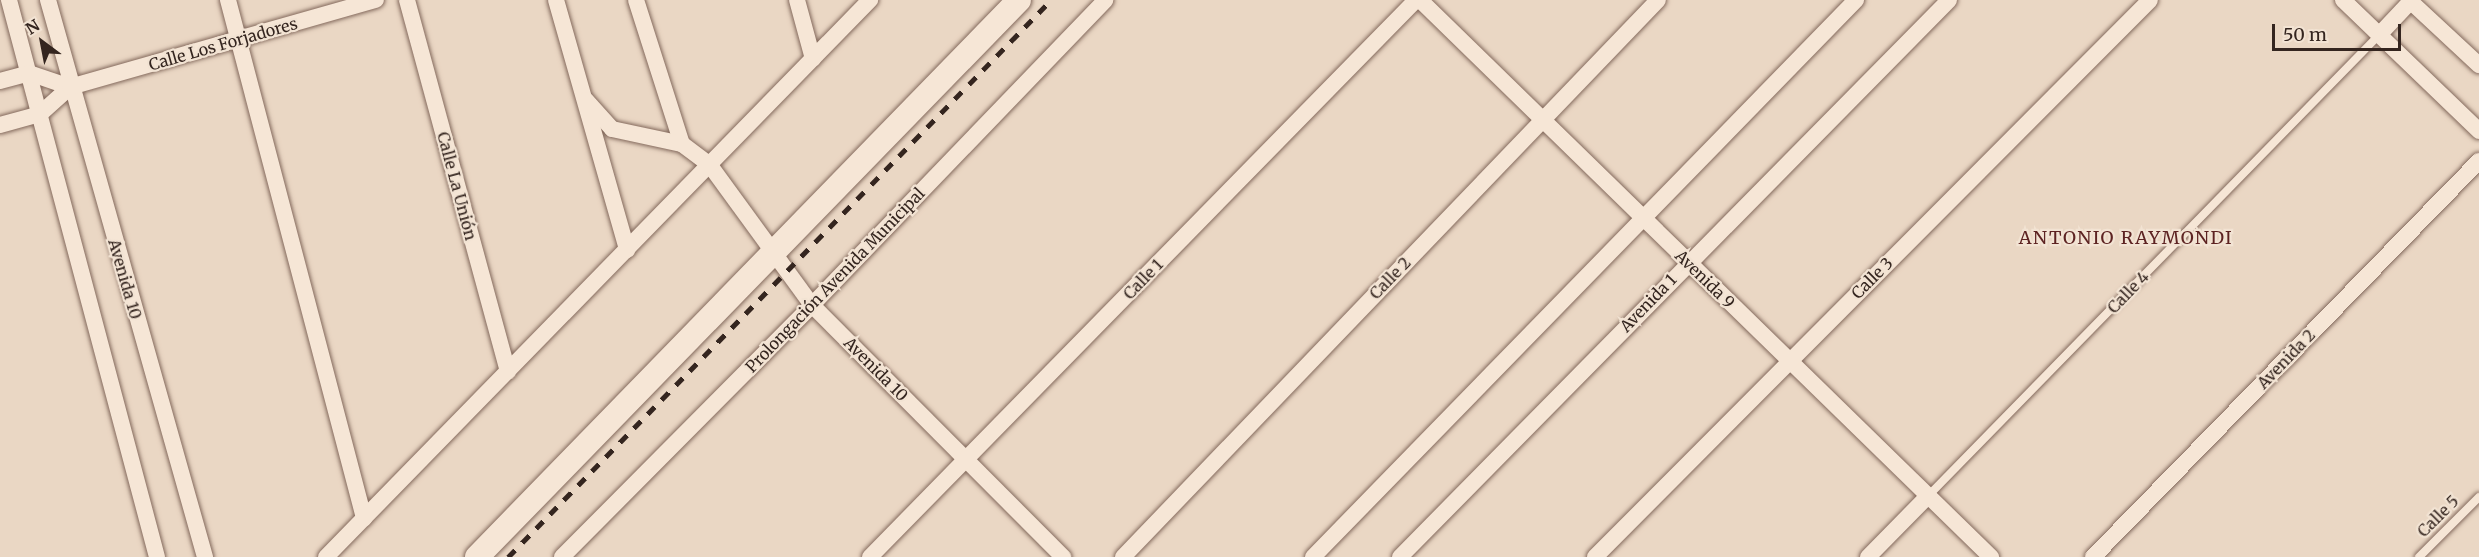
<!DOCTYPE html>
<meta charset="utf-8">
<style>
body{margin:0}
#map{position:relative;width:2479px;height:557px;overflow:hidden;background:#ead7c4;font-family:Merriweather,serif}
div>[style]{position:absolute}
.roads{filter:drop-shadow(0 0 2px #83695c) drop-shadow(0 0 2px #83695c)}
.service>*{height:8px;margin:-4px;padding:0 4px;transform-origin:4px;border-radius:4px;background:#f6e6d6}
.minor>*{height:16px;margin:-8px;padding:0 8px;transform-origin:8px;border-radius:8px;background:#f6e6d6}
.secondary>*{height:24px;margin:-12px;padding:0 12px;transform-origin:12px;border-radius:12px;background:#f6e6d6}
.rail>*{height:4.5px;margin-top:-2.25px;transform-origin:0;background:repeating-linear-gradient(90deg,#34251f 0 10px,transparent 0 20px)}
span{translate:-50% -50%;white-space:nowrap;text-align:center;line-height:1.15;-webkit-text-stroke:4.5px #f2e3d3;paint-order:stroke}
.street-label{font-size:16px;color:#34251f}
.neighbourhood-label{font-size:18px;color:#5d2322;letter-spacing:1.5px}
.north{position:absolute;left:12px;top:12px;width:60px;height:60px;-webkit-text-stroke:4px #f2e3d3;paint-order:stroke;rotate:328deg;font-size:16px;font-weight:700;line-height:24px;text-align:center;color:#34251f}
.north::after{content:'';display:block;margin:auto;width:21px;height:27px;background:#34251f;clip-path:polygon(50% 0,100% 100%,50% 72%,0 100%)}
.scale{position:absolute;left:2272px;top:24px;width:129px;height:27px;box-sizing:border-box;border:3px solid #34251f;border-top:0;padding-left:8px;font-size:18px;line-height:21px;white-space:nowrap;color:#34251f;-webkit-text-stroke:4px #f2e3d3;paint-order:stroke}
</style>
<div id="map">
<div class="roads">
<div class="service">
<div style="left:1928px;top:496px;width:645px;rotate:-45.63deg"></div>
<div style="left:2419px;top:557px;width:85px;rotate:-45deg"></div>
</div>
<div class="minor">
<div style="left:9px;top:0;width:576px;rotate:75.12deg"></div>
<div style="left:48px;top:0;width:579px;rotate:74.26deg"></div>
<div style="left:228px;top:0;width:536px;rotate:75.29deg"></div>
<div style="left:407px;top:0;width:385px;rotate:74.8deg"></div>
<div style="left:556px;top:0;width:260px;rotate:74.1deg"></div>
<div style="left:636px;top:0;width:151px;rotate:72.3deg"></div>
<div style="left:682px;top:144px;width:34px;rotate:37deg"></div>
<div style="left:709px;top:164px;width:175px;rotate:53.9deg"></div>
<div style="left:812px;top:305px;width:356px;rotate:45.1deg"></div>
<div style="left:797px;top:0;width:61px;rotate:74.8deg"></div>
<div style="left:1420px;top:0;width:798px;rotate:44.29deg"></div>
<div style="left:2343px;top:0;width:189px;rotate:43.9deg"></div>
<div style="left:2409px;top:0;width:96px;rotate:42.9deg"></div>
<div style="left:2379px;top:35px;width:48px;rotate:-46.7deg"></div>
<div style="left:0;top:81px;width:30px;rotate:-15deg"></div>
<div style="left:29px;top:73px;width:43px;rotate:18.9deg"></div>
<div style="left:586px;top:100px;width:39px;rotate:48deg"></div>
<div style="left:612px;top:129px;width:72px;rotate:12.1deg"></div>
<div style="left:0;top:125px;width:41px;rotate:-15.4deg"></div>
<div style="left:40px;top:114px;width:40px;rotate:-42deg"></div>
<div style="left:70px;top:87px;width:318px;rotate:-15.9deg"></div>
<div style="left:326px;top:557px;width:779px;rotate:-45.68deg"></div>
<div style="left:562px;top:557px;width:355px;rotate:-45.2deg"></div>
<div style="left:812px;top:305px;width:423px;rotate:-46.1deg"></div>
<div style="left:870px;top:557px;width:780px;rotate:-45.57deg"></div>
<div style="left:1123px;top:557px;width:772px;rotate:-46.15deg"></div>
<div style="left:1313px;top:557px;width:778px;rotate:-45.73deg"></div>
<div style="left:1400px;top:557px;width:782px;rotate:-45.41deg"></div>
<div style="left:1595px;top:557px;width:786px;rotate:-45.1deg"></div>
<div style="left:1868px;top:557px;width:86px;rotate:-45.5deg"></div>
<div style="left:2093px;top:557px;width:553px;rotate:-45.73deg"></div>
</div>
<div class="secondary">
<div style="left:477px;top:557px;width:777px;rotate:-45.78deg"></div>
</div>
</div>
<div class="rail">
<div style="left:508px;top:557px;width:778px;rotate:-45.73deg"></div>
</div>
<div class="street-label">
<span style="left:223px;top:44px;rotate:-16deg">Calle Los Forjadores</span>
<span style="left:457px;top:186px;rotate:75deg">Calle La Unión</span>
<span style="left:1390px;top:278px;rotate:-46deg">Calle 2</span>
<span style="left:1872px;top:278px;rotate:-45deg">Calle 3</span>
<span style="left:125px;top:279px;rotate:74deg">Avenida 10</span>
<span style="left:1143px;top:279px;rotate:-46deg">Calle 1</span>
<span style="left:1705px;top:279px;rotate:44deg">Avenida 9</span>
<span style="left:835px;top:280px;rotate:-46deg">Prolongación Avenida Municipal</span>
<span style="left:2128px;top:292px;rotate:-46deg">Calle 4</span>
<span style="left:1648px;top:303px;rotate:-46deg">Avenida 1</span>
<span style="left:2286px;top:359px;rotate:-46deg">Avenida 2</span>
<span style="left:876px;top:369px;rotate:45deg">Avenida 10</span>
<span style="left:2438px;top:516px;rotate:-45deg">Calle 5</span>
</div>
<div class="neighbourhood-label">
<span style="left:2126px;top:238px">ANTONIO RAYMONDI</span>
</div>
<div class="north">N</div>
<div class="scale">50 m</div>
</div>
